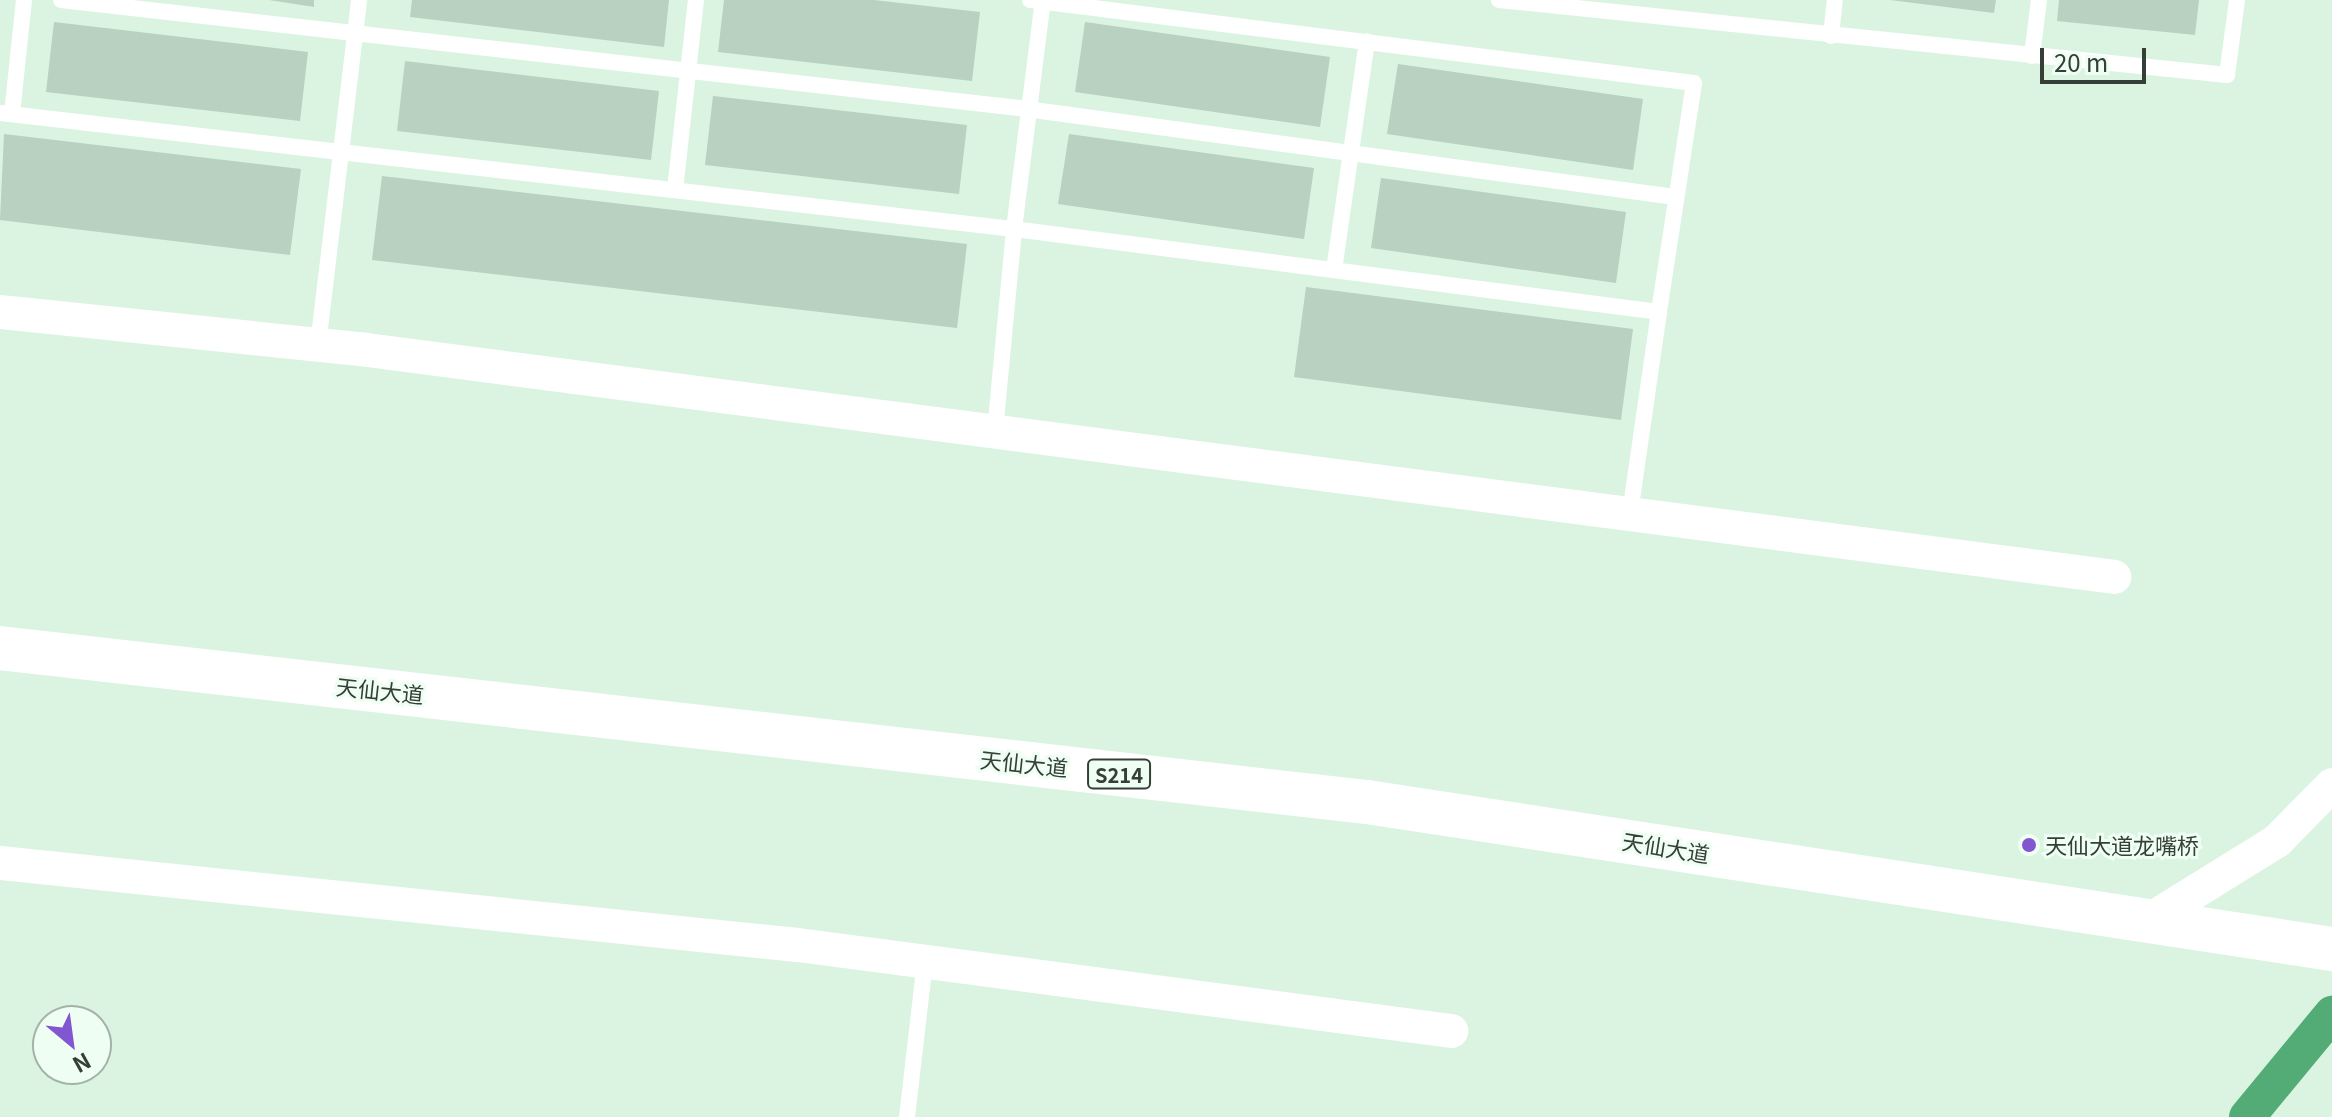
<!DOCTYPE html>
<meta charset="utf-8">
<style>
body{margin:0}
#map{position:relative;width:2332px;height:1117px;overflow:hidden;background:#daf4e1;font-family:Georgia,"Noto Sans SC",serif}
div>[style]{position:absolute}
.canal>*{height:36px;margin:-18px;padding:0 18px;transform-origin:18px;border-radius:18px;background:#53ac75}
.building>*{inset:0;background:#b8d1c0}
.service>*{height:16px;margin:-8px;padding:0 8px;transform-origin:8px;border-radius:8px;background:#fff}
.minor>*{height:34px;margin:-17px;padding:0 17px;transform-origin:17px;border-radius:17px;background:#fff}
.primary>*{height:44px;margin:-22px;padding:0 22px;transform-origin:22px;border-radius:22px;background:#fff}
.dots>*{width:22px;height:22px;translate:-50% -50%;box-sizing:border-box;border:4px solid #effef3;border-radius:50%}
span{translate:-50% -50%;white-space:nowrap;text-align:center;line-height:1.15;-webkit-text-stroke:6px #effef3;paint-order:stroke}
.shield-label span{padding:2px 6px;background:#effef3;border:2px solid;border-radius:6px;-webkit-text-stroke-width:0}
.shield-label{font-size:20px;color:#353f38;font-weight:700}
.street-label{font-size:22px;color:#353f38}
.poi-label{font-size:22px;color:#353f38}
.left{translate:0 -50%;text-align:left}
.north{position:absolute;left:32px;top:1005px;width:80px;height:80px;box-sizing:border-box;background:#effef3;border:2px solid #a5b2a8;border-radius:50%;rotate:151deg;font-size:22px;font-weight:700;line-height:32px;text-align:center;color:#353f38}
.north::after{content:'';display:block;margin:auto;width:28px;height:36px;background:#8256d0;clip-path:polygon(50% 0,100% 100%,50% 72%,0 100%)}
.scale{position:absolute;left:2040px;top:48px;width:106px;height:36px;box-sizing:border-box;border:4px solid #353f38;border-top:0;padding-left:10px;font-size:24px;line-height:28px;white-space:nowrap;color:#353f38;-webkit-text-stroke:6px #effef3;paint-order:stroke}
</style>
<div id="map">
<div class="canal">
<div style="left:2247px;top:1117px;width:134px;rotate:-50.5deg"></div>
</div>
<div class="building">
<div style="clip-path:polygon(269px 0,314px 0,314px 7px)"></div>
<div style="clip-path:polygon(412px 0,669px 0,664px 47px,410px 17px)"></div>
<div style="clip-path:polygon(724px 0,874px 0,980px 12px,972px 81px,718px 52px)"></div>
<div style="clip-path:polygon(1890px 0,1996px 0,1994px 13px)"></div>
<div style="clip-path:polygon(2059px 0,2199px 0,2195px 35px,2057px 21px)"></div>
<div style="clip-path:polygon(54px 22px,308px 52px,300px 121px,46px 92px)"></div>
<div style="clip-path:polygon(1085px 22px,1330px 57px,1320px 127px,1075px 92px)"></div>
<div style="clip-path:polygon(405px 61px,659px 91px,651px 160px,397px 131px)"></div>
<div style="clip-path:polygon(1398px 64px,1643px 99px,1633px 170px,1387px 134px)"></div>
<div style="clip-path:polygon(713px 96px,967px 125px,959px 194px,705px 165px)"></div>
<div style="clip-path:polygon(4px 134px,301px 169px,290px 255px,0 220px)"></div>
<div style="clip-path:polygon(1069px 134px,1314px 168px,1304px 239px,1058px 204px)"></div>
<div style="clip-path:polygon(382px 176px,967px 244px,957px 328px,372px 260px)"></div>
<div style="clip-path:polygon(1381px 178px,1626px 212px,1616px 283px,1371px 248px)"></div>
<div style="clip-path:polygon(1306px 287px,1633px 329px,1621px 420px,1294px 377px)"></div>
</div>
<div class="service">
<div style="left:61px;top:0;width:964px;rotate:6.43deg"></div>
<div style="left:1019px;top:108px;width:662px;rotate:7.73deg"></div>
<div style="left:1030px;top:0;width:669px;rotate:7.13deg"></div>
<div style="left:1694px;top:83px;width:232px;rotate:98.7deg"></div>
<div style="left:1499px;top:0;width:732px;rotate:5.88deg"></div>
<div style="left:2227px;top:75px;width:76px;rotate:-82.4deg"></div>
<div style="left:1831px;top:36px;width:36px;rotate:-84deg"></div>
<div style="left:2032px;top:56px;width:56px;rotate:-82.9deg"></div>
<div style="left:0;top:113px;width:1021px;rotate:6.53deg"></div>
<div style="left:1014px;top:229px;width:650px;rotate:7.33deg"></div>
<div style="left:1659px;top:312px;width:204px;rotate:98.2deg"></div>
<div style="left:12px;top:114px;width:115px;rotate:-84deg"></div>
<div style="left:675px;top:190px;width:191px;rotate:-83.7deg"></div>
<div style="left:1334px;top:270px;width:231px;rotate:-81.8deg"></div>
<div style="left:318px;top:345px;width:347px;rotate:-83.2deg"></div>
<div style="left:995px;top:431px;width:203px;rotate:-84.6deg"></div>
<div style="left:1014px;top:229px;width:230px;rotate:-82.8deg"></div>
<div style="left:907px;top:1117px;width:156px;rotate:-83.4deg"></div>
</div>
<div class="minor">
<div style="left:0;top:312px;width:369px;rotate:5.9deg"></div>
<div style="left:367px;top:350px;width:1762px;rotate:7.4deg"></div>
<div style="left:0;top:863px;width:802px;rotate:5.87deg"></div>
<div style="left:798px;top:945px;width:659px;rotate:7.5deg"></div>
<div style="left:2148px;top:921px;width:152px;rotate:-31.8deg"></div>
<div style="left:2277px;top:841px;width:78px;rotate:-45.5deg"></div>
</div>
<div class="primary">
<div style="left:0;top:648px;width:1376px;rotate:6.43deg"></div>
<div style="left:1367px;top:802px;width:976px;rotate:8.66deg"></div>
</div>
<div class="dots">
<div style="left:2029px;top:845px;background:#8256d0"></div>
</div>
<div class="shield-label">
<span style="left:1119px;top:774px">S214</span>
</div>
<div class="street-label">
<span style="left:380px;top:690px;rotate:6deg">天仙大道</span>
<span style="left:1024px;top:763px;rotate:6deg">天仙大道</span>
<span style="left:1666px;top:847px;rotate:9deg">天仙大道</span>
</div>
<div class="poi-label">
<span class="left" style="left:2045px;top:845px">天仙大道龙嘴桥</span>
</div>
<div class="north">N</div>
<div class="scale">20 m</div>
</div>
